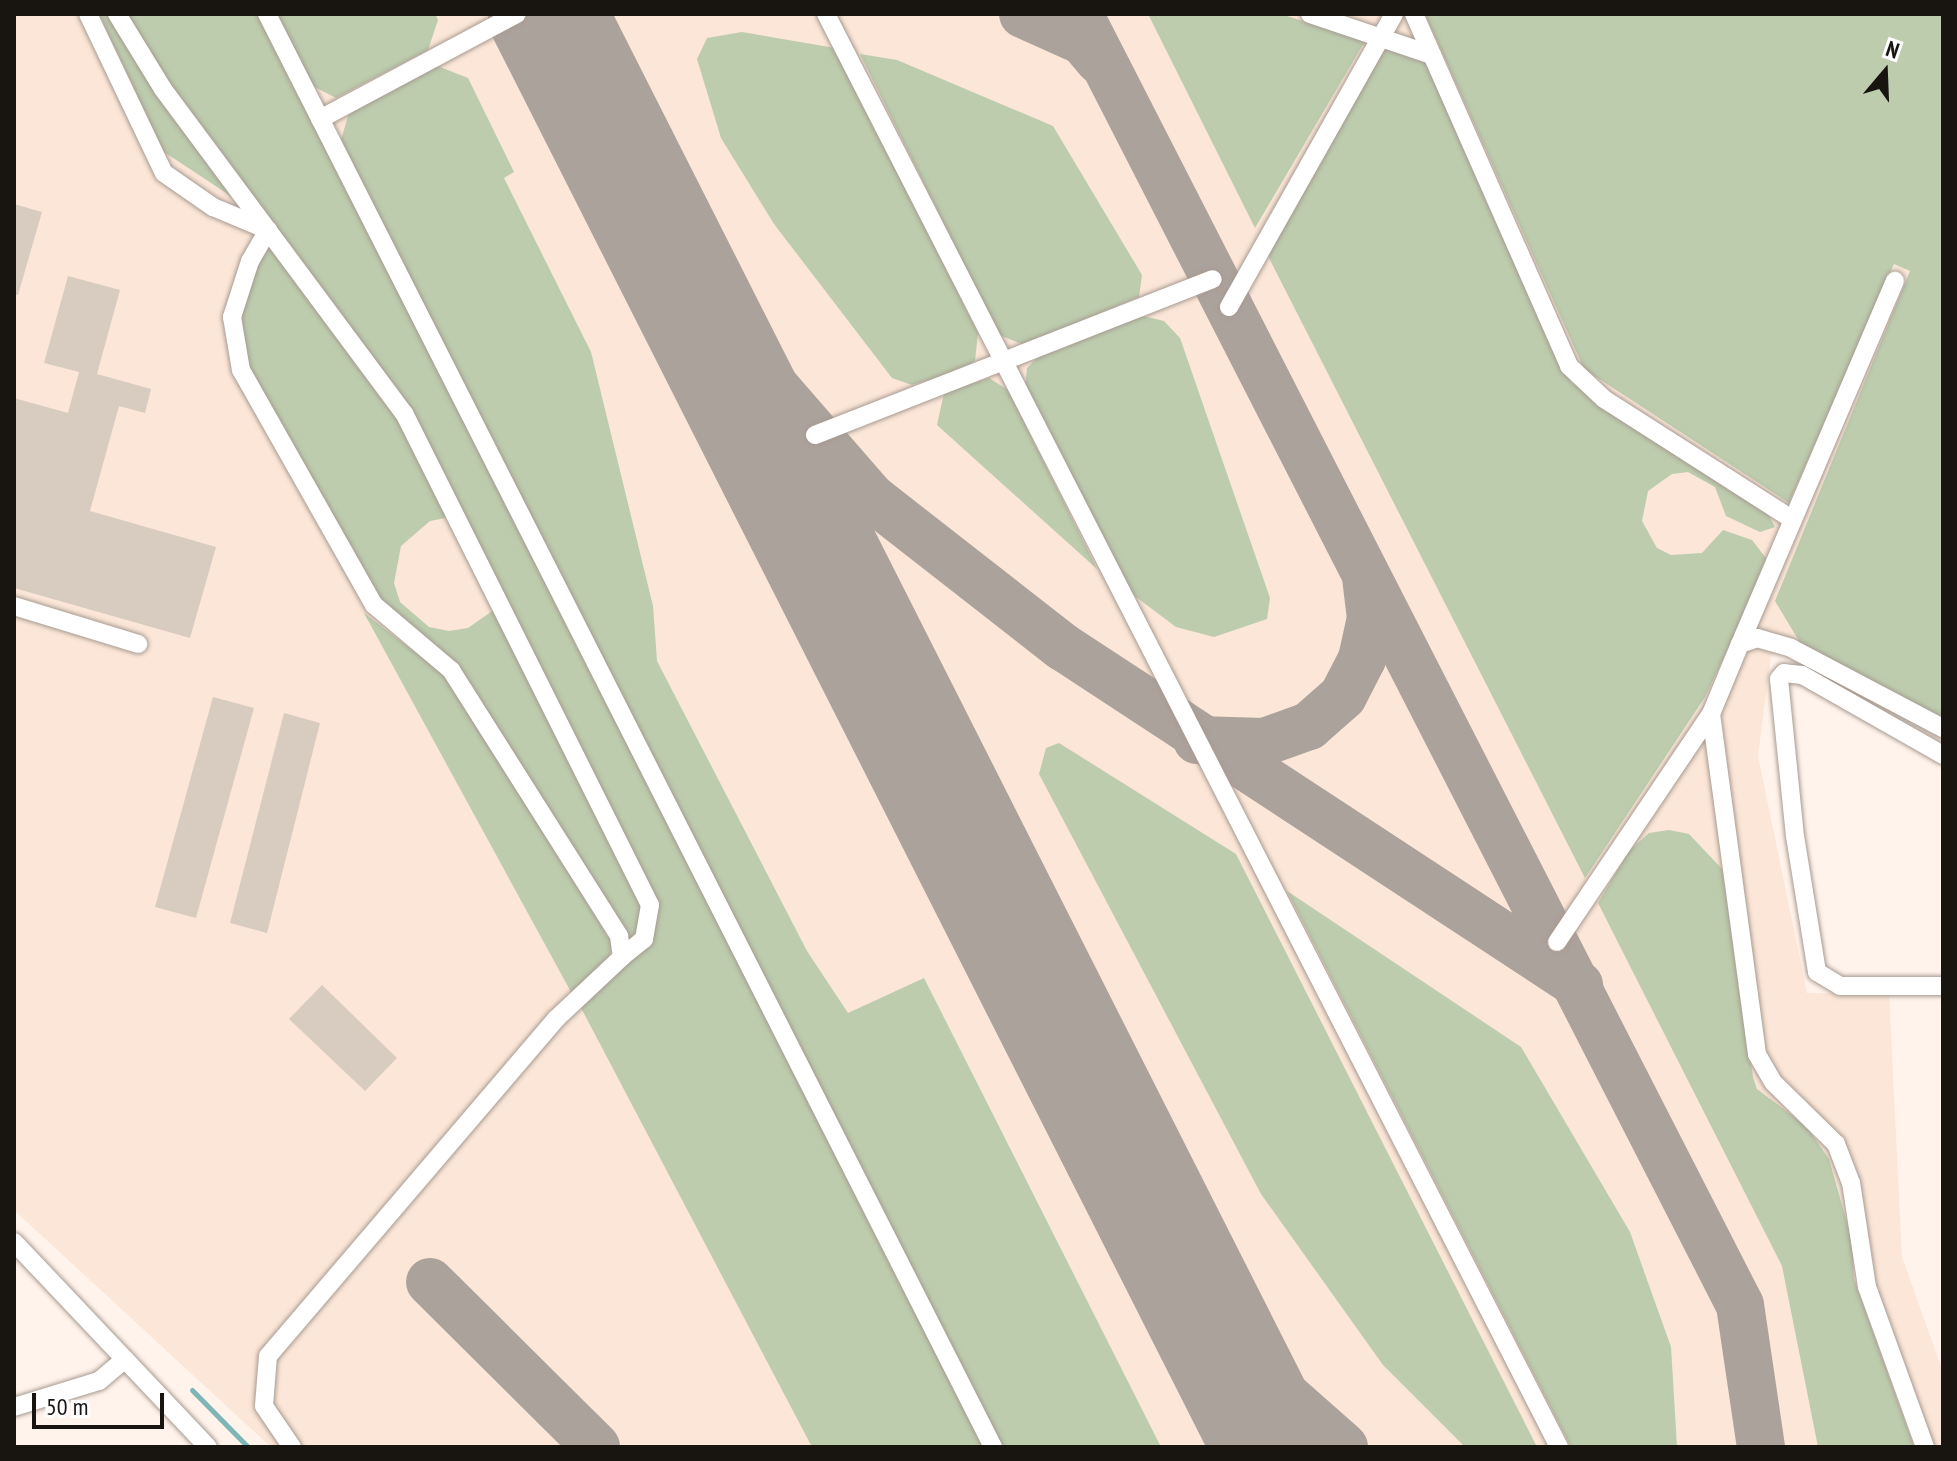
<!DOCTYPE html>
<style>
body{margin:0}
#map{position:relative;width:1957px;height:1461px;overflow:hidden;background:#fff3eb;font-family:"PT Sans Narrow",sans-serif}
div>[style]{position:absolute}
.built>*{inset:0;background:#fbe6d7}
.green>*{inset:0;background:#bcccad}
.stream>*{height:5px;margin:-2.5px;padding:0 2.5px;transform-origin:2.5px;border-radius:2.5px;background:#7eb6b8}
.taxiway>*{height:48px;margin:-24px;padding:0 24px;transform-origin:24px;border-radius:24px;background:#aca29c}
.runway>*{height:118px;margin:-59px;padding:0 59px;transform-origin:59px;border-radius:59px;background:#aca29c}
.building>*{inset:0;background:#d8ccc1}
.roads{filter:drop-shadow(0 0 2px #a79a91) drop-shadow(0 0 2px #a79a91)}
.minor>*{height:18px;margin:-9px;padding:0 9px;transform-origin:9px;border-radius:9px;background:#fff}
span{translate:-50% -50%;white-space:nowrap;text-align:center;line-height:1.15;-webkit-text-stroke:8px #fff;paint-order:stroke}
.frame{position:absolute;inset:0;border:16px solid #181410;pointer-events:none}
.north{position:absolute;left:1845px;top:32px;width:80px;height:80px;-webkit-text-stroke:6px #fff;paint-order:stroke;rotate:19deg;font-size:22px;font-weight:700;line-height:32px;text-align:center;color:#181410}
.north::after{content:'';display:block;margin:auto;width:28px;height:36px;background:#181410;clip-path:polygon(50% 0,100% 100%,50% 72%,0 100%)}
.scale{position:absolute;left:32px;top:1393px;width:132px;height:36px;box-sizing:border-box;border:4px solid #181410;border-top:0;padding-left:10px;font-size:24px;line-height:28px;white-space:nowrap;color:#181410;-webkit-text-stroke:6px #fff;paint-order:stroke}
</style>
<div id="map">
<div class="built">
<div style="clip-path:polygon(14px 14px,1943px 14px,1943px 741px,1783px 651px,1771px 655px,1758px 756px,1807px 993px,1889px 993px,1902px 1257px,1943px 1372px,1943px 1447px,271px 1447px,14px 1210px)"></div>
</div>
<div class="green">
<div style="clip-path:polygon(99px 14px,115px 14px,255px 212px,164px 152px)"></div>
<div style="clip-path:polygon(125px 14px,257px 14px,985px 1447px,812px 1447px,579px 1004px,650px 944px,657px 904px,406px 401px,181px 101px)"></div>
<div style="clip-path:polygon(276px 14px,435px 14px,438px 20px,428px 50px,336px 98px,311px 85px)"></div>
<div style="clip-path:polygon(1148px 14px,1281px 14px,1365px 41px,1255px 228px)"></div>
<div style="clip-path:polygon(1425px 14px,1943px 14px,1943px 719px,1802px 646px,1775px 601px,1910px 271px,1894px 264px,1789px 503px,1584px 369px)"></div>
<div style="clip-path:polygon(742px 32px,835px 48px,978px 333px,975px 361px,964px 369px,912px 385px,892px 378px,774px 224px,721px 138px,697px 59px,707px 38px)"></div>
<div style="clip-path:polygon(1381px 47px,1429px 62px,1571px 382px,1768px 514px,1775px 527px,1760px 532px,1726px 516px,1715px 487px,1688px 472px,1672px 474px,1648px 491px,1642px 521px,1657px 548px,1671px 555px,1702px 553px,1723px 530px,1752px 540px,1769px 562px,1705px 697px,1585px 878px,1268px 256px)"></div>
<div style="clip-path:polygon(860px 54px,897px 60px,1053px 126px,1142px 275px,1139px 297px,1024px 345px,999px 335px)"></div>
<div style="clip-path:polygon(435px 65px,468px 78px,514px 172px,504px 178px,591px 352px,653px 606px,657px 661px,807px 951px,848px 1013px,924px 978px,1161px 1447px,1001px 1447px,340px 143px,349px 113px)"></div>
<div style="clip-path:polygon(272px 245px,388px 398px,450px 517px,430px 521px,401px 546px,394px 583px,400px 602px,429px 627px,449px 631px,468px 628px,495px 609px,634px 884px,645px 916px,631px 942px,456px 665px,378px 599px,243px 357px,241px 301px,255px 252px)"></div>
<div style="clip-path:polygon(1143px 316px,1164px 321px,1180px 338px,1270px 598px,1267px 619px,1214px 637px,1176px 627px,1132px 594px,1025px 388px,1027px 368px,1040px 355px)"></div>
<div style="clip-path:polygon(989px 378px,1008px 390px,1097px 569px,937px 425px,944px 393px)"></div>
<div style="clip-path:polygon(364px 613px,446px 676px,612px 943px,609px 959px,571px 992px)"></div>
<div style="clip-path:polygon(1059px 743px,1236px 854px,1537px 1447px,1465px 1447px,1383px 1365px,1261px 1194px,1039px 774px,1046px 748px)"></div>
<div style="clip-path:polygon(1669px 830px,1689px 834px,1722px 869px,1753px 1077px,1757px 1089px,1806px 1126px,1829px 1159px,1852px 1241px,1854px 1279px,1914px 1447px,1818px 1447px,1782px 1266px,1598px 903px,1629px 851px,1649px 833px)"></div>
<div style="clip-path:polygon(1287px 891px,1521px 1047px,1630px 1232px,1671px 1347px,1677px 1447px,1571px 1447px)"></div>
</div>
<div class="stream">
<div style="left:192px;top:1390px;width:80px;rotate:45.5deg"></div>
</div>
<div class="taxiway">
<div style="left:1023px;top:14px;width:66px;rotate:24.2deg"></div>
<div style="left:1083px;top:41px;width:25px;rotate:50deg"></div>
<div style="left:1079px;top:14px;width:1450px;rotate:62.89deg"></div>
<div style="left:1740px;top:1305px;width:144px;rotate:81.6deg"></div>
<div style="left:575px;top:70px;width:56px;rotate:-85.9deg"></div>
<div style="left:651px;top:219px;width:202px;rotate:53.6deg"></div>
<div style="left:771px;top:382px;width:154px;rotate:49deg"></div>
<div style="left:872px;top:498px;width:242px;rotate:38deg"></div>
<div style="left:1063px;top:647px;width:617px;rotate:33.23deg"></div>
<div style="left:1197px;top:740px;width:67px;rotate:1.7deg"></div>
<div style="left:1264px;top:742px;width:48px;rotate:-19.6deg"></div>
<div style="left:1309px;top:726px;width:45px;rotate:-41.4deg"></div>
<div style="left:1343px;top:696px;width:42px;rotate:-62.8deg"></div>
<div style="left:1362px;top:659px;width:42px;rotate:-77.6deg"></div>
<div style="left:1371px;top:618px;width:38px;rotate:-97deg"></div>
<div style="left:430px;top:1282px;width:234px;rotate:44.8deg"></div>
<div style="left:1213px;top:1331px;width:175px;rotate:41.5deg"></div>
</div>
<div class="runway">
<div style="left:547px;top:14px;width:1606px;rotate:63.16deg"></div>
</div>
<div class="building">
<div style="clip-path:polygon(14px 204px,42px 212px,18px 295px,14px 294px)"></div>
<div style="clip-path:polygon(68px 276px,120px 290px,97px 374px,151px 389px,145px 413px,119px 406px,90px 511px,216px 547px,190px 638px,14px 588px,14px 398px,68px 413px,79px 372px,44px 363px)"></div>
<div style="clip-path:polygon(213px 697px,254px 708px,196px 918px,155px 907px)"></div>
<div style="clip-path:polygon(284px 713px,320px 723px,267px 933px,230px 923px)"></div>
<div style="clip-path:polygon(322px 985px,397px 1058px,365px 1091px,289px 1019px)"></div>
</div>
<div class="roads">
<div class="minor">
<div style="left:88px;top:14px;width:176px;rotate:64.5deg"></div>
<div style="left:164px;top:173px;width:60px;rotate:34.8deg"></div>
<div style="left:213px;top:207px;width:60px;rotate:22.7deg"></div>
<div style="left:268px;top:230px;width:36px;rotate:120deg"></div>
<div style="left:250px;top:261px;width:59px;rotate:107.8deg"></div>
<div style="left:232px;top:317px;width:54px;rotate:80.4deg"></div>
<div style="left:241px;top:370px;width:270px;rotate:60.5deg"></div>
<div style="left:374px;top:605px;width:101px;rotate:40.2deg"></div>
<div style="left:451px;top:670px;width:315px;rotate:57.7deg"></div>
<div style="left:619px;top:936px;width:21px;rotate:82deg"></div>
<div style="left:622px;top:957px;width:91px;rotate:136.8deg"></div>
<div style="left:556px;top:1019px;width:443px;rotate:130.5deg"></div>
<div style="left:268px;top:1356px;width:50px;rotate:94.6deg"></div>
<div style="left:264px;top:1406px;width:50px;rotate:55.7deg"></div>
<div style="left:117px;top:14px;width:88px;rotate:58.5deg"></div>
<div style="left:163px;top:89px;width:404px;rotate:53.4deg"></div>
<div style="left:404px;top:413px;width:550px;rotate:63.43deg"></div>
<div style="left:650px;top:905px;width:35px;rotate:100deg"></div>
<div style="left:644px;top:939px;width:28px;rotate:141deg"></div>
<div style="left:267px;top:14px;width:1606px;rotate:63.13deg"></div>
<div style="left:826px;top:14px;width:1610px;rotate:62.91deg"></div>
<div style="left:1310px;top:14px;width:129px;rotate:18.6deg"></div>
<div style="left:1414px;top:14px;width:385px;rotate:66.2deg"></div>
<div style="left:1569px;top:366px;width:48px;rotate:43.3deg"></div>
<div style="left:1604px;top:399px;width:224px;rotate:32.6deg"></div>
<div style="left:320px;top:119px;width:223px;rotate:-28.1deg"></div>
<div style="left:1229px;top:307px;width:336px;rotate:-60.6deg"></div>
<div style="left:815px;top:435px;width:427px;rotate:-21.4deg"></div>
<div style="left:14px;top:606px;width:130px;rotate:17deg"></div>
<div style="left:1740px;top:644px;width:395px;rotate:-66.9deg"></div>
<div style="left:1943px;top:755px;width:162px;rotate:-150.4deg"></div>
<div style="left:1802px;top:675px;width:18px;rotate:-174deg"></div>
<div style="left:1784px;top:673px;width:8px;rotate:130deg"></div>
<div style="left:1779px;top:679px;width:158px;rotate:84.2deg"></div>
<div style="left:1795px;top:836px;width:138px;rotate:80.8deg"></div>
<div style="left:1817px;top:972px;width:27px;rotate:31deg"></div>
<div style="left:1840px;top:986px;width:103px"></div>
<div style="left:1557px;top:942px;width:275px;rotate:-56deg"></div>
<div style="left:14px;top:1242px;width:282px;rotate:46.6deg"></div>
<div style="left:14px;top:1407px;width:89px;rotate:-17deg"></div>
<div style="left:99px;top:1381px;width:34px;rotate:-40deg"></div>
<div style="left:1925px;top:1447px;width:170px;rotate:-109.9deg"></div>
<div style="left:1867px;top:1287px;width:105px;rotate:-98.7deg"></div>
<div style="left:1851px;top:1183px;width:42px;rotate:-111deg"></div>
<div style="left:1836px;top:1144px;width:88px;rotate:-135.5deg"></div>
<div style="left:1773px;top:1082px;width:32px;rotate:-120deg"></div>
<div style="left:1757px;top:1054px;width:343px;rotate:-97.7deg"></div>
<div style="left:1711px;top:714px;width:76px;rotate:-67.5deg"></div>
<div style="left:1740px;top:644px;width:18px;rotate:-19deg"></div>
<div style="left:1757px;top:638px;width:35px;rotate:16deg"></div>
<div style="left:1791px;top:648px;width:172px;rotate:27.8deg"></div>
</div>
</div>
<div class="frame"></div>
<div class="north">N</div>
<div class="scale">50 m</div>
</div>
